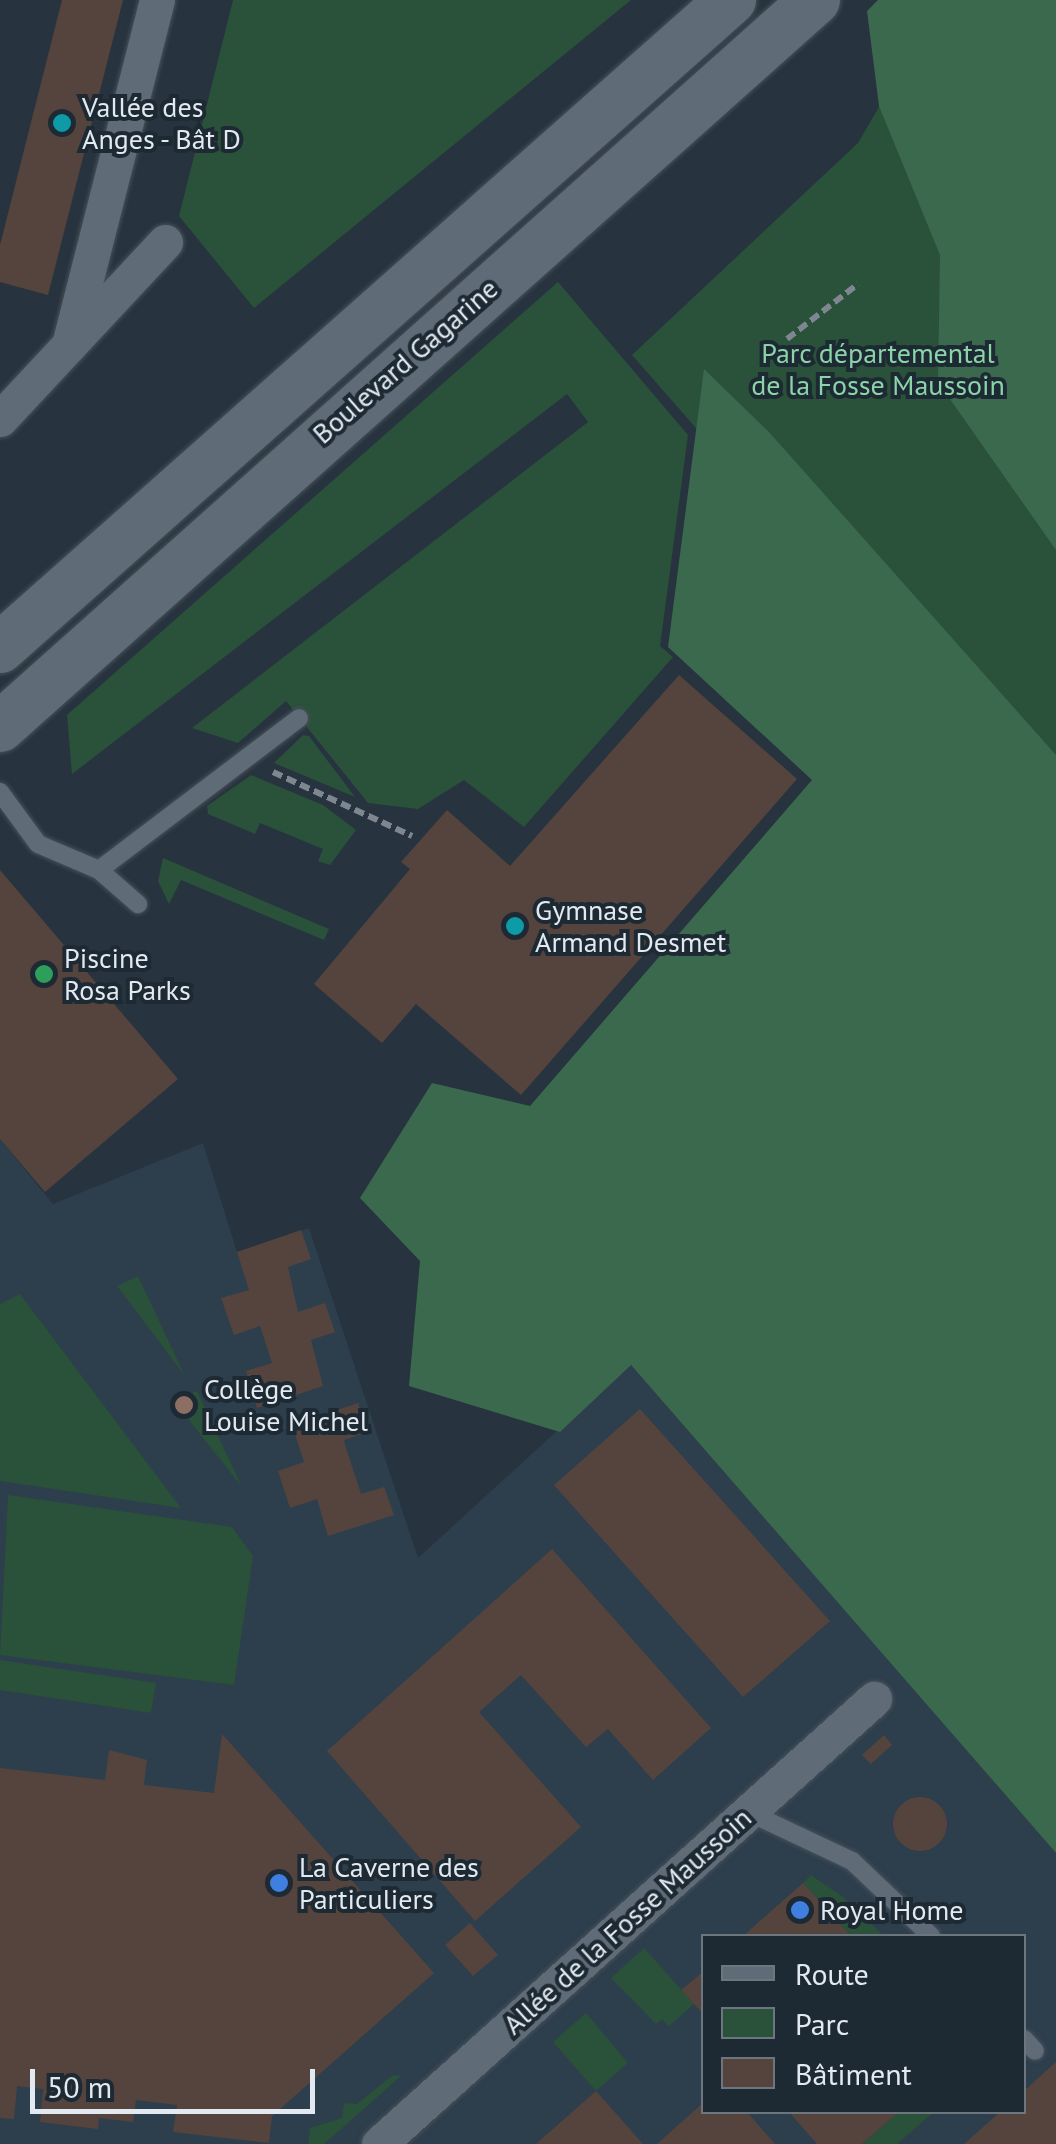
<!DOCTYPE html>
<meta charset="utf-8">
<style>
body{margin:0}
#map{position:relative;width:1056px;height:2144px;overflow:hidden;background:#27333e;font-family:"PT Sans",sans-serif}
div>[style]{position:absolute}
.built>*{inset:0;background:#2d3e4c}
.green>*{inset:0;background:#2a513a}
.forest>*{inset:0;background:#3b694e}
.building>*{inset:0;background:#55443e}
.round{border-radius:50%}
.path>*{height:6px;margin-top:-3px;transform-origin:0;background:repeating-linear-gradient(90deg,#7e8790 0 10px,transparent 0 15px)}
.roads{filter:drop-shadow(0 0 2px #465059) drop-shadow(0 0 2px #465059)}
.lane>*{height:18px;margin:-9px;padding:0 9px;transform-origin:9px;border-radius:9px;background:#5f6c78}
.street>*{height:35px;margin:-17.5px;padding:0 17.5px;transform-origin:17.5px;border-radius:17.5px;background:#5f6c78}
.secondary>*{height:50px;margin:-25px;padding:0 25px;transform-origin:25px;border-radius:25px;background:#5f6c78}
.dots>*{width:28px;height:28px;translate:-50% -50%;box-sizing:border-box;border:5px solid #1d2933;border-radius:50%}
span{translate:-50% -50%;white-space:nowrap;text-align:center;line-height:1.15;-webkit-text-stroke:8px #1d2933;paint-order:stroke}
.poi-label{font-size:28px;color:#e2e9f0}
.left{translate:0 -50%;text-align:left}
.park-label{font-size:28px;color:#8ad4a8}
.street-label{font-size:28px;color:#e2e9f0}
.legend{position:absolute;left:701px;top:1934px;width:325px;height:180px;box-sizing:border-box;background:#1d2933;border:2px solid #6c767f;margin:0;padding:12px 18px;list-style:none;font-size:30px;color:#e2e9f0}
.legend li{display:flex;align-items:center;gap:20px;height:50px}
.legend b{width:50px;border:2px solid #6c767f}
.scale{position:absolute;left:30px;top:2069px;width:285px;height:45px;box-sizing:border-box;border:5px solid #e2e9f0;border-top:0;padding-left:12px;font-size:30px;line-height:35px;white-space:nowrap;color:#e2e9f0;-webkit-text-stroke:8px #1d2933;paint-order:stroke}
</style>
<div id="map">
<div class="built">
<div style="clip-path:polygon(evenodd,0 1139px,53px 1204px,203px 1143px,237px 1252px,309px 1228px,418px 1558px,630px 1364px,1056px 1853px,1056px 2144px,0 2144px,0 1139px,704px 1936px,1024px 1936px,1024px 2112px,704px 2112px,704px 1936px)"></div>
</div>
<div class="green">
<div style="clip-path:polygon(233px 0,631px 0,254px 308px,179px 216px)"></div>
<div style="clip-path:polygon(941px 0,1056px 0,1056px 839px,632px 355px,858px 143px)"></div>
<div style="clip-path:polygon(558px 282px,688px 435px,660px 646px,673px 657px,524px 827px,464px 780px,418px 809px,368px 803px,286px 701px,238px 743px,192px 728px,588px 422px,567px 394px,72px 774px,67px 715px)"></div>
<div style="clip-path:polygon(303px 735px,309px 736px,355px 797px,274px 763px)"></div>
<div style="clip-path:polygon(251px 775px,323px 805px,356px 830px,330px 865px,318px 861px,323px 849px,260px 823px,255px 834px,208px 814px,207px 806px)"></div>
<div style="clip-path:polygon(163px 858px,329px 929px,324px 940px,181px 880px,169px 904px,158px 881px)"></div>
<div style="clip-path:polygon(138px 1276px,185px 1376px,117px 1286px)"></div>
<div style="clip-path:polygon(20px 1294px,181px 1508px,0 1481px,0 1304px)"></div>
<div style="clip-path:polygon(197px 1391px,242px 1487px,173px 1400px)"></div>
<div style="clip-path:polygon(8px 1495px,232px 1527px,253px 1556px,234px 1685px,0 1655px)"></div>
<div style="clip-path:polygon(0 1660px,156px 1683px,151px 1713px,0 1690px)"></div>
<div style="clip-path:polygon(811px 1875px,843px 1897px,884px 1936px,851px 1936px,803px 1883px)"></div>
<div style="clip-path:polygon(644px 1948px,694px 2004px,669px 2026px,662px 2019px,656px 2024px,611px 1978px)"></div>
<div style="clip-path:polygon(586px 2013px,628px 2063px,596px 2091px,553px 2042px)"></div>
<div style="clip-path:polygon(393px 2075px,401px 2076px,324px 2144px,308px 2144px,310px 2128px,342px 2118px,344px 2103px,357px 2104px)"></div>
<div style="clip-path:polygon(899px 2112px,934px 2112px,897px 2144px,862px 2144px)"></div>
</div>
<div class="forest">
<div style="clip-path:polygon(878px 0,1056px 0,1056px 550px,938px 382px,940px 255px,879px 106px,867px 11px)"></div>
<div style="clip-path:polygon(704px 369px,769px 432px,1056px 755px,1056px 1853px,631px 1365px,560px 1432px,409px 1386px,420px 1261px,360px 1198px,432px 1083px,530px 1106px,812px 780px,668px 647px)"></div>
</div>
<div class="building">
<div style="clip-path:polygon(62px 0,123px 0,48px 295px,0 282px,0 245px)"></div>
<div style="clip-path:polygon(679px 675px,797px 779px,521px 1095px,416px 1004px,382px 1043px,314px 984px,410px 869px,401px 862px,447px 810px,510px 866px)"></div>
<div style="clip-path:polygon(0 870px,178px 1079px,45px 1192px,0 1139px)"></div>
<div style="clip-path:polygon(301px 1230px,311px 1259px,288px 1267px,298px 1312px,325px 1303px,335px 1332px,311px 1340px,323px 1386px,257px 1408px,246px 1371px,272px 1363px,260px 1326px,234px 1335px,221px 1298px,249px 1290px,237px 1252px)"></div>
<div style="clip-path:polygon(358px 1403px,367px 1432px,344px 1440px,346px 1448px,361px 1494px,384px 1487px,394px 1515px,328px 1536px,317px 1499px,290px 1508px,278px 1471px,304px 1462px,292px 1425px)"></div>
<div style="clip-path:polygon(640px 1409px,830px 1621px,743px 1697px,554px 1485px)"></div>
<div style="clip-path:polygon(552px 1549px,711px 1728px,653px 1780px,608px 1729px,586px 1747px,521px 1675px,479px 1712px,581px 1827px,475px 1921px,327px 1751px)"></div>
<div style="clip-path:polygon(222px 1734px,434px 1973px,272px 2116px,269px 2143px,173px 2132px,177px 2105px,136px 2100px,133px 2122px,99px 2118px,98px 2129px,40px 2122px,43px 2089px,17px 2086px,14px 2119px,0 2118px,0 1768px,105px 1780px,109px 1750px,147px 1760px,144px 1785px,214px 1793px)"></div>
<div style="clip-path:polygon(884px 1735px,892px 1745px,871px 1764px,862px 1755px)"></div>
<div class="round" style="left:893px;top:1797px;width:54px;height:54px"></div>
<div style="clip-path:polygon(803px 1883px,851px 1936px,743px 1936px)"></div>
<div style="clip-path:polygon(470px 1923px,498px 1955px,473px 1976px,445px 1945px)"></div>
<div style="clip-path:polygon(704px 1971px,704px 2015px,681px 1990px)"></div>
<div style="clip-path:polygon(1056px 2062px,1056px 2144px,964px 2144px,1000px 2112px,1024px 2112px,1024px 2091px)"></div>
<div style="clip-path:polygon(596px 2091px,643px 2144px,536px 2144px)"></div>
<div style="clip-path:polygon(704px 2102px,704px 2112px,747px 2112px,775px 2144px,657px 2144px)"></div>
<div style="clip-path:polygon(789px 2112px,899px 2112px,862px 2144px,817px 2144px)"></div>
</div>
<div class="path">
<div style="left:787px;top:339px;width:90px;rotate:-37.8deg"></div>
<div style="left:273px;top:772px;width:153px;rotate:24.7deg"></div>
</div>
<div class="roads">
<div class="lane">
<div style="left:0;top:792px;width:64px;rotate:53.8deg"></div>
<div style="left:38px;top:844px;width:66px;rotate:23.1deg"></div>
<div style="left:99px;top:870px;width:52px;rotate:41.1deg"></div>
<div style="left:99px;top:870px;width:251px;rotate:-37.2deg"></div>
<div style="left:748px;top:1812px;width:115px;rotate:25.2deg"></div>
<div style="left:852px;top:1861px;width:109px;rotate:43.5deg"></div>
<div style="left:1024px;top:2039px;width:16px;rotate:47deg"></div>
</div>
<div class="street">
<div style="left:69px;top:345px;width:356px;rotate:-75.7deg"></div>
<div style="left:0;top:419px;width:242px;rotate:-47deg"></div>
<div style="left:379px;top:2144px;width:666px;rotate:-41.96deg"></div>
</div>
<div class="secondary">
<div style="left:0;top:648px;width:977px;rotate:-41.56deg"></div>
<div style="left:0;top:727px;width:1092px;rotate:-41.73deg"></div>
</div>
</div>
<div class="dots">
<div style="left:62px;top:123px;background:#0f9aa8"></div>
<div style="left:515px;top:926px;background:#0f9aa8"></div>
<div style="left:44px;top:974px;background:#2e9e5b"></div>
<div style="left:184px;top:1405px;background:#8d6e63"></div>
<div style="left:279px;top:1883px;background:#3f7fe0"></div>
<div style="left:800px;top:1910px;background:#3f7fe0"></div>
</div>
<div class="poi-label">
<span class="left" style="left:82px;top:123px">Vallée des<br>Anges - Bât D</span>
<span class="left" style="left:535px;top:926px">Gymnase<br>Armand Desmet</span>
<span class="left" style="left:64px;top:974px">Piscine<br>Rosa Parks</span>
<span class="left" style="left:204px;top:1405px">Collège<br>Louise Michel</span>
<span class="left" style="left:299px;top:1883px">La Caverne des<br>Particuliers</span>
<span class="left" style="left:820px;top:1910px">Royal Home</span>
</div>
<div class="park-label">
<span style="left:878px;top:369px">Parc départemental<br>de la Fosse Maussoin</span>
</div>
<div class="street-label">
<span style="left:405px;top:361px;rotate:-41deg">Boulevard Gagarine</span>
<span style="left:627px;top:1921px;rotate:-42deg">Allée de la Fosse Maussoin</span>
</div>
<ul class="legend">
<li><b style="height:12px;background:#5f6c78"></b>Route</li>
<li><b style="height:28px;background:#2a513a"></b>Parc</li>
<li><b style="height:28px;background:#55443e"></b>Bâtiment</li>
</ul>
<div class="scale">50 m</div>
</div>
